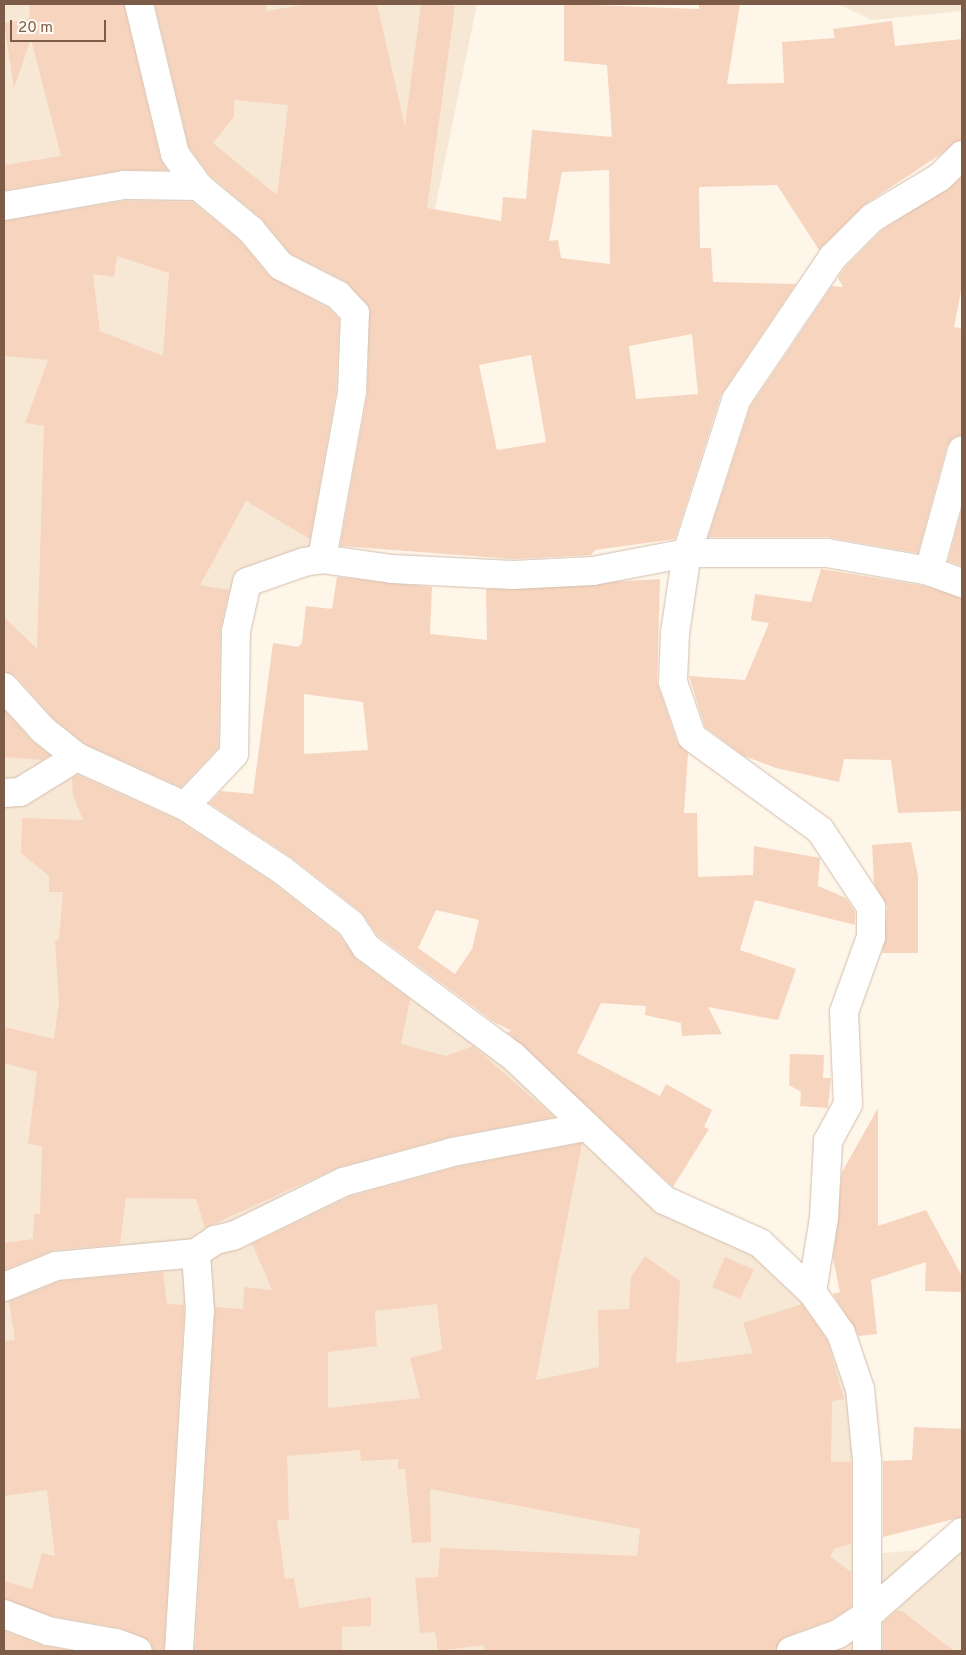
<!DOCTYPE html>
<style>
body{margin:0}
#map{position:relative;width:966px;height:1655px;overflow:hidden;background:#fef6e9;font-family:Overpass,sans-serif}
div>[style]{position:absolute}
.residential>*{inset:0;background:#f7e8d6}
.building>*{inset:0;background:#f7d4be}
.roads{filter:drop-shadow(0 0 1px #d3bdad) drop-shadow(0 0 1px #d3bdad)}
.minor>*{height:28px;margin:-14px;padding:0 14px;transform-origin:14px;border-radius:14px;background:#fff}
span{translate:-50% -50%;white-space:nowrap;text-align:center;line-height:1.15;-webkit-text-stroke:4.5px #fffaf1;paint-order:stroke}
.frame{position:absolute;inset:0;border:5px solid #7d5b49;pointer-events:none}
.scale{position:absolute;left:10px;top:20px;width:96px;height:22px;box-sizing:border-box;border:2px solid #7d5b49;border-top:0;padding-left:6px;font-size:15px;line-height:18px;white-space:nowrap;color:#7d5b49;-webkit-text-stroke:4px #fffaf1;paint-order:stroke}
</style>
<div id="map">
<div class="residential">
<div style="clip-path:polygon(4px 4px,477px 4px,405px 355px,357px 353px,313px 552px,259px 571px,240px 616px,237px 755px,186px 811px,511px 1060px,663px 1202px,756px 1246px,803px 1295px,849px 1372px,869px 1554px,962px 1547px,962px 1651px,4px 1651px)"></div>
<div style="clip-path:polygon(838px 4px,962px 4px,962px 11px,872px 20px)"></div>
</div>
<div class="building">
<div style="clip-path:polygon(30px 4px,124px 4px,160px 158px,167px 170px,121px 170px,4px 190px,4px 165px,61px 156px,31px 39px,14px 88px,4px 23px,29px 19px)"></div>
<div style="clip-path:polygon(evenodd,155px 4px,266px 4px,266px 11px,310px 4px,377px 4px,405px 126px,421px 4px,455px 6px,427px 208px,501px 221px,503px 197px,526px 199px,532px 130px,612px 137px,607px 65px,564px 61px,564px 4px,699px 9px,699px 4px,740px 4px,727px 84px,784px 83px,782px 42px,835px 38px,833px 29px,892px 21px,895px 46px,962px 39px,962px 140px,864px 205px,819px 250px,777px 185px,699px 187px,700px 248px,711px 248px,713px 282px,796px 284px,721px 395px,675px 539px,595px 550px,591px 555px,513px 559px,340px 546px,367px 395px,370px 308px,345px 281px,291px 254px,261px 218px,210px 175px,189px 147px,155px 4px,234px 100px,288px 105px,277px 195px,213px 143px,234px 117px,234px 100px,155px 4px,609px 170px,610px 264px,561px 258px,558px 240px,549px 241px,562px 172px,609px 170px,155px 4px,692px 334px,698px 394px,636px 399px,629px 346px,692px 334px,155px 4px,531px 355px,546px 442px,497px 450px,479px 365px,531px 355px)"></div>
<div style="clip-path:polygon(962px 177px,962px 286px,954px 327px,962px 329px,962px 435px,947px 446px,918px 553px,827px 537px,708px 537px,750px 407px,832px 286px,843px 287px,838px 278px,845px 267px,882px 230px)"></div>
<div style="clip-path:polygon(evenodd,125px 201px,192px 202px,240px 241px,269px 276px,328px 308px,339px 319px,336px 390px,310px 539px,246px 501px,200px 585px,229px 590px,220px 631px,218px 748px,181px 787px,85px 744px,54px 719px,16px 676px,4px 672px,4px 617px,37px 649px,44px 426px,25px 423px,48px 360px,4px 356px,4px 221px,125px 201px,117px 256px,169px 273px,163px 356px,100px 331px,93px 274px,114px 277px,117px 256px)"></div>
<div style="clip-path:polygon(962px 508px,962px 566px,948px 561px)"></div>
<div style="clip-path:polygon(821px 569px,925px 586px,962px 598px,962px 811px,898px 813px,891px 760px,844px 759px,839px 782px,776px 768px,744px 756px,705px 727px,689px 676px,745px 680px,769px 623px,751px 620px,755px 594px,811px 602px)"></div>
<div style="clip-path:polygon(evenodd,337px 577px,432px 587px,430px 634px,487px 640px,486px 589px,660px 579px,657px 682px,677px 742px,688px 753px,684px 813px,697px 813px,698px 877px,753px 875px,754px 846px,820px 858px,818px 886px,846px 898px,855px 912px,855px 925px,755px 900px,740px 950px,796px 969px,778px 1020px,708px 1007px,722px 1034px,682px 1036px,681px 1023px,645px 1015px,646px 1006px,601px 1003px,577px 1053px,660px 1096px,666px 1084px,712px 1110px,704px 1127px,709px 1129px,673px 1187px,507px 1032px,512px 1031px,494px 1022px,378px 936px,361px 912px,292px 858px,209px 803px,221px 791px,253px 794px,273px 643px,298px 647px,302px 643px,306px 606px,332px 609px,337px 577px,304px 694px,363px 702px,368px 750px,304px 754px,304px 694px,337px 577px,436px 910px,479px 920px,472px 949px,455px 974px,418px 948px,436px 910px)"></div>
<div style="clip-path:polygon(4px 710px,31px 740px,50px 755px,42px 760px,4px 757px)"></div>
<div style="clip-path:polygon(78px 775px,177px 820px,273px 883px,339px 935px,357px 960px,410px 999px,401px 1044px,446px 1056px,473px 1046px,554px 1117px,449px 1137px,339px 1167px,205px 1228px,196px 1199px,126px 1198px,120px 1244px,54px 1250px,4px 1270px,4px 1243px,33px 1239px,34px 1214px,40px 1214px,42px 1146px,28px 1144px,37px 1072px,4px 1063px,4px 1027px,54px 1039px,59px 1002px,55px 941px,59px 939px,63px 892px,49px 892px,49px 876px,21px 853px,22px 818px,83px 820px,73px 796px,72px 778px)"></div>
<div style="clip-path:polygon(911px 842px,918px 876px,918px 953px,882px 953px,887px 907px,874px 883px,872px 845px)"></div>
<div style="clip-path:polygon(790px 1054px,824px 1055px,823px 1078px,831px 1078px,828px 1108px,800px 1106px,801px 1092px,789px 1085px)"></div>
<div style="clip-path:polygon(878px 1108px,878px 1226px,926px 1210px,962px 1276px,962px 1292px,925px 1291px,926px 1262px,871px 1280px,877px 1334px,859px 1336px,833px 1294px,840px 1292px,833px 1259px,842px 1172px)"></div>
<div style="clip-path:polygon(evenodd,582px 1143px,536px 1380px,599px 1367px,598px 1310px,629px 1309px,631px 1277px,645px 1256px,680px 1281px,676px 1363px,753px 1353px,743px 1323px,802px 1304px,827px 1340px,844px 1399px,832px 1401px,831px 1462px,851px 1462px,851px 1544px,835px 1548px,830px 1556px,851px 1572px,851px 1607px,831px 1620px,785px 1637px,776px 1651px,485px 1651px,484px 1645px,438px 1651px,435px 1632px,420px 1633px,415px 1578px,438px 1577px,440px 1548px,637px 1556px,640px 1529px,430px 1489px,431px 1542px,412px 1543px,405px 1469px,398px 1469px,398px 1459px,361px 1461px,360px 1450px,287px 1456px,289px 1520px,277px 1520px,285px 1579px,294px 1578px,299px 1608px,371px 1597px,371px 1626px,342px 1627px,342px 1651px,195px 1651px,215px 1307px,243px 1309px,244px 1287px,272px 1290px,252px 1244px,349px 1197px,457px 1167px,582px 1143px,437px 1304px,442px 1350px,410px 1358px,420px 1398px,328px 1408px,328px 1352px,377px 1346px,375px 1311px,437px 1304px)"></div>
<div style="clip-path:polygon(725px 1257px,754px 1270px,740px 1299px,712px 1287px)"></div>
<div style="clip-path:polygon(163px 1272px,167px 1304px,184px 1305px,184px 1312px,164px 1651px,153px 1651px,150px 1641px,121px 1628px,52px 1616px,4px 1599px,4px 1581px,32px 1589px,42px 1553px,55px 1556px,47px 1490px,4px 1496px,4px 1341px,15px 1340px,9px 1302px,60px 1281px)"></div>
<div style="clip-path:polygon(914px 1427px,962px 1429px,962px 1517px,883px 1537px,883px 1461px,912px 1460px)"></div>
<div style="clip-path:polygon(896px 1611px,902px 1611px,954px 1651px,883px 1651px,883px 1623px)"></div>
<div style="clip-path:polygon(4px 1631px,43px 1646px,73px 1651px,4px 1651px)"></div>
</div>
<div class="roads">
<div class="minor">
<div style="left:139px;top:4px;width:154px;rotate:76.5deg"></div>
<div style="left:175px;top:154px;width:39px;rotate:54deg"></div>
<div style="left:198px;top:186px;width:69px;rotate:39.7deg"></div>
<div style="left:251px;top:230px;width:47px;rotate:50.2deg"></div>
<div style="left:281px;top:266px;width:64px;rotate:27deg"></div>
<div style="left:338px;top:295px;width:25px;rotate:47deg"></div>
<div style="left:355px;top:313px;width:79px;rotate:92.2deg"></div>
<div style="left:352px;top:392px;width:170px;rotate:100.2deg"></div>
<div style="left:4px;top:206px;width:122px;rotate:-9.9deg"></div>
<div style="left:124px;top:185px;width:74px;rotate:0.8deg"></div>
<div style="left:929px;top:571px;width:125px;rotate:-74.7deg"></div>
<div style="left:4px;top:687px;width:58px;rotate:47.8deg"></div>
<div style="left:43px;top:730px;width:43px;rotate:38.5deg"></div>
<div style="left:77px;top:757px;width:119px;rotate:24.4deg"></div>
<div style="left:185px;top:806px;width:116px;rotate:33.4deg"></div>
<div style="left:282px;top:870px;width:88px;rotate:38deg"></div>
<div style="left:351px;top:924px;width:27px;rotate:57deg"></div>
<div style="left:366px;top:947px;width:183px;rotate:36.6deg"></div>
<div style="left:513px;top:1056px;width:209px;rotate:43.6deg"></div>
<div style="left:664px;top:1200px;width:105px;rotate:24.1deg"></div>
<div style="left:760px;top:1243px;width:71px;rotate:43.3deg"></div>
<div style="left:812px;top:1292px;width:50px;rotate:54.7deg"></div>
<div style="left:841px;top:1333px;width:59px;rotate:71.3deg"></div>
<div style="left:860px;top:1389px;width:71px;rotate:84.4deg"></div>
<div style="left:867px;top:1460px;width:191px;rotate:90deg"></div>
<div style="left:4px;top:793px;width:16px;rotate:-4deg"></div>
<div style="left:20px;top:792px;width:67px;rotate:-31.6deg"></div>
<div style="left:185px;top:806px;width:71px;rotate:-46.7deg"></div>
<div style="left:234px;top:754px;width:123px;rotate:-89.1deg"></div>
<div style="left:236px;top:631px;width:50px;rotate:-77.3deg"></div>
<div style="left:247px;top:582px;width:60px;rotate:-19.3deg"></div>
<div style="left:304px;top:562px;width:18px;rotate:-9deg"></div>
<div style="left:322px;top:559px;width:71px;rotate:8.1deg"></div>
<div style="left:392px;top:569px;width:121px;rotate:2.8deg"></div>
<div style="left:513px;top:575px;width:80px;rotate:-2.9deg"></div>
<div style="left:593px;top:571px;width:96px;rotate:-10.8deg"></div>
<div style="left:687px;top:553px;width:140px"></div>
<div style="left:827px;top:553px;width:104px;rotate:10deg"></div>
<div style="left:929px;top:571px;width:35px;rotate:20deg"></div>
<div style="left:4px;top:1287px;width:56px;rotate:-22deg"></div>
<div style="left:56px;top:1266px;width:141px;rotate:-5.3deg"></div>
<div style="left:196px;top:1253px;width:23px;rotate:-34deg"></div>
<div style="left:215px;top:1240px;width:18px;rotate:-13deg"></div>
<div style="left:233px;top:1236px;width:123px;rotate:-26.1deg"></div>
<div style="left:343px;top:1182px;width:114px;rotate:-15.3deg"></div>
<div style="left:453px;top:1152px;width:134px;rotate:-10.7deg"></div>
<div style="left:812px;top:1292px;width:75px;rotate:-80.8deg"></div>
<div style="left:824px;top:1218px;width:77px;rotate:-87deg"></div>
<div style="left:828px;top:1141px;width:42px;rotate:-61.6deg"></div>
<div style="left:848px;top:1104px;width:92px;rotate:-92.5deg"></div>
<div style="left:844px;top:1012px;width:80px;rotate:-70.2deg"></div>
<div style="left:871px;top:937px;width:30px;rotate:-90deg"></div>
<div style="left:871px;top:907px;width:92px;rotate:-123.5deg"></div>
<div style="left:820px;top:830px;width:158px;rotate:-144deg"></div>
<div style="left:692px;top:737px;width:58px;rotate:-109.1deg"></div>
<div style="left:673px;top:682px;width:49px;rotate:-87.7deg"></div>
<div style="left:675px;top:633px;width:81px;rotate:-81.5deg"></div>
<div style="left:687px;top:553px;width:161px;rotate:-72.2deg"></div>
<div style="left:736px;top:400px;width:173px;rotate:-55.9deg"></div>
<div style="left:833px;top:257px;width:55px;rotate:-45deg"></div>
<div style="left:872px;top:218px;width:79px;rotate:-31.1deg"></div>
<div style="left:940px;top:177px;width:31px;rotate:-45deg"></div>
<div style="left:4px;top:1614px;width:47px;rotate:21.1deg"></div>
<div style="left:48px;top:1631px;width:69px;rotate:10deg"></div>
<div style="left:116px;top:1643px;width:23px;rotate:20deg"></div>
<div style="left:179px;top:1651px;width:340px;rotate:-86.5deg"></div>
<div style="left:200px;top:1312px;width:59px;rotate:-93.9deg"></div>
<div style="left:791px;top:1651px;width:50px;rotate:-19.9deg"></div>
<div style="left:838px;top:1634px;width:37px;rotate:-33deg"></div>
<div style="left:869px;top:1614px;width:124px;rotate:-41.4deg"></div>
</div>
</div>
<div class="frame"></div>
<div class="scale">20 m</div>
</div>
